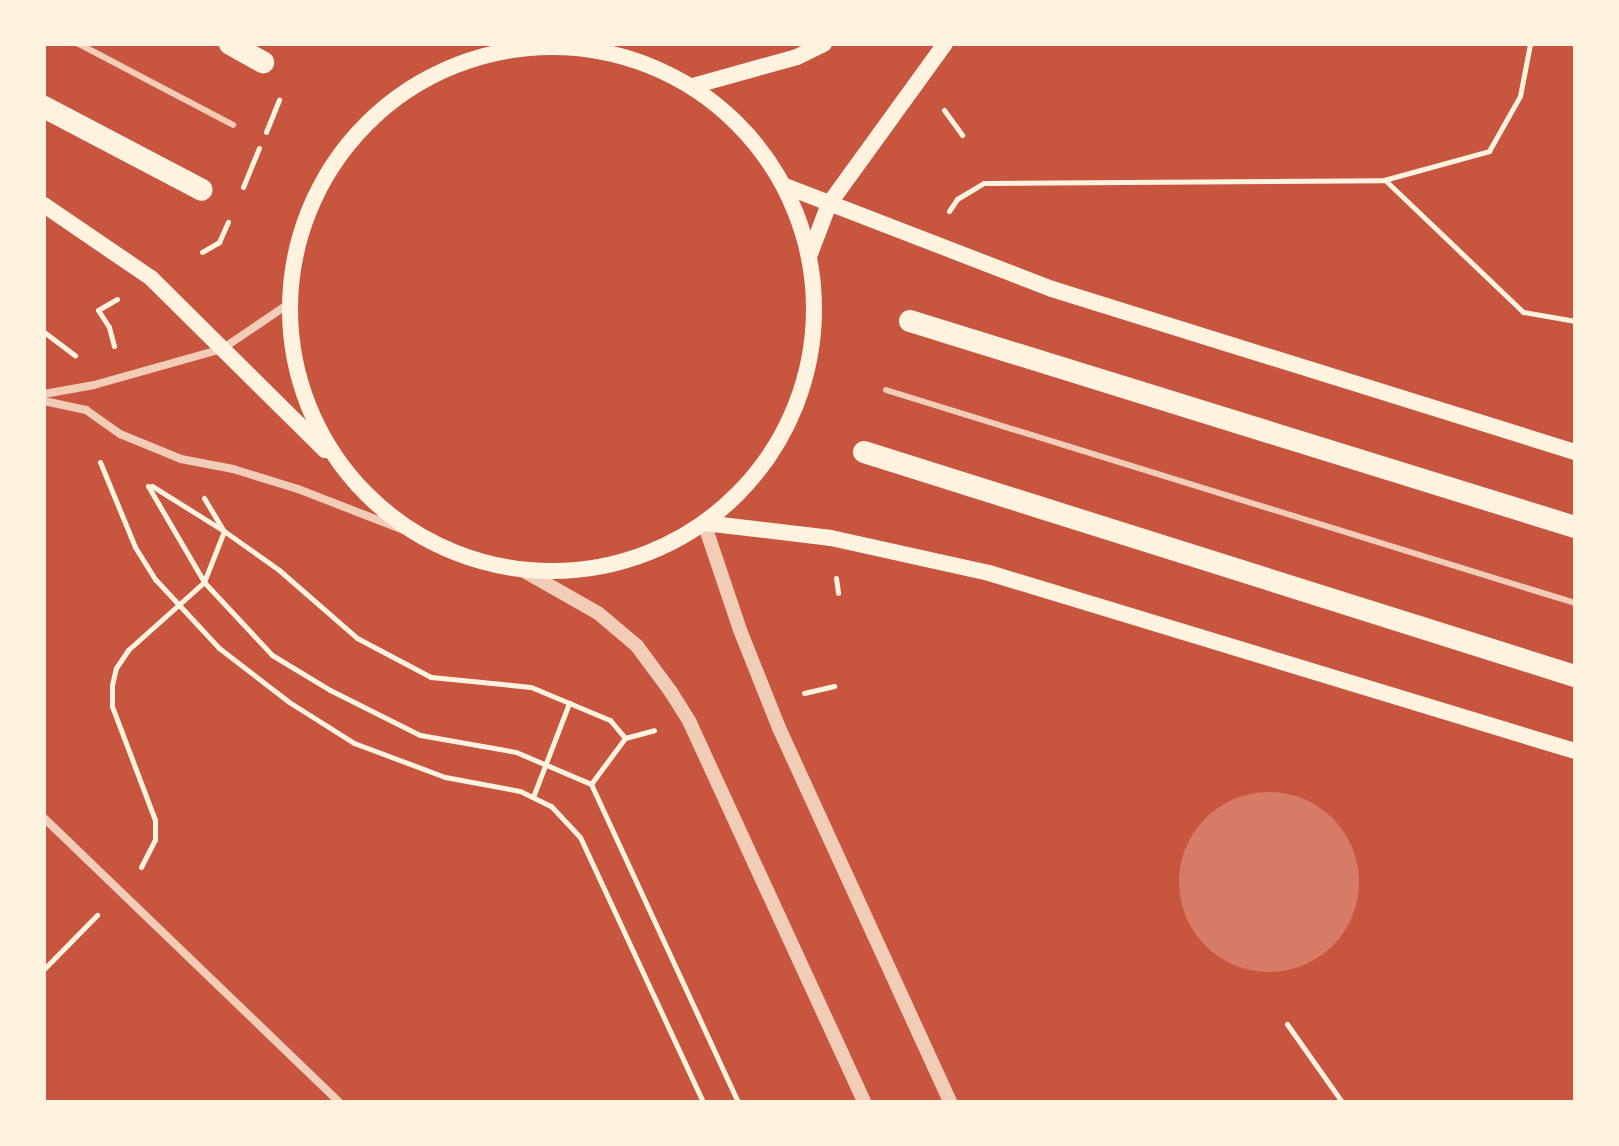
<!DOCTYPE html>
<style>
body{margin:0}
#map{position:relative;width:1619px;height:1146px;overflow:hidden;background:#c8553d;font-family:"Golos Text",sans-serif}
div>[style]{position:absolute}
.building>*{inset:0;background:#d67c66}
.round{border-radius:50%}
.path>*{height:5px;margin:-2.5px;padding:0 2.5px;transform-origin:2.5px;border-radius:2.5px;background:#fff3e0}
.service>*{height:6px;margin:-3px;padding:0 3px;transform-origin:3px;border-radius:3px;background:#f1ccb7}
.minor>*{height:8px;margin:-4px;padding:0 4px;transform-origin:4px;border-radius:4px;background:#f1ccb7}
.tertiary>*{height:14px;margin:-7px;padding:0 7px;transform-origin:7px;border-radius:7px;background:#f1ccb7}
.secondary>*{height:16px;margin:-8px;padding:0 8px;transform-origin:8px;border-radius:8px;background:#fff3e0}
.secondary>.ring{margin:-8px;padding:0;box-sizing:content-box;background:none;border:16px solid #fff3e0;border-radius:50%}
.trunk>*{height:22px;margin:-11px;padding:0 11px;transform-origin:11px;border-radius:11px;background:#fff3e0}
span{translate:-50% -50%;white-space:nowrap;text-align:center;line-height:1.15;-webkit-text-stroke:6px #fff3e0;paint-order:stroke}
.frame{position:absolute;inset:0;border:46px solid #fff3e0;pointer-events:none}
</style>
<div id="map">
<div class="building">
<div class="round" style="left:1179px;top:792px;width:180px;height:180px"></div>
</div>
<div class="path">
<div style="left:944px;top:110px;width:31px;rotate:54deg"></div>
<div style="left:266px;top:132px;width:35px;rotate:-68deg"></div>
<div style="left:1385px;top:180px;width:191px;rotate:43.7deg"></div>
<div style="left:1523px;top:312px;width:53px;rotate:9.8deg"></div>
<div style="left:243px;top:187px;width:42px;rotate:-67.7deg"></div>
<div style="left:949px;top:211px;width:14px;rotate:-56deg"></div>
<div style="left:957px;top:199px;width:31px;rotate:-31deg"></div>
<div style="left:984px;top:183px;width:400px;rotate:-0.4deg"></div>
<div style="left:1384px;top:180px;width:109px;rotate:-15.4deg"></div>
<div style="left:1489px;top:151px;width:63px;rotate:-60.6deg"></div>
<div style="left:1520px;top:96px;width:53px;rotate:-79.1deg"></div>
<div style="left:202px;top:252px;width:20px;rotate:-30deg"></div>
<div style="left:219px;top:242px;width:22px;rotate:-66deg"></div>
<div style="left:44px;top:332px;width:39px;rotate:37deg"></div>
<div style="left:114px;top:346px;width:20px;rotate:-105deg"></div>
<div style="left:109px;top:327px;width:20px;rotate:-123deg"></div>
<div style="left:98px;top:310px;width:22px;rotate:-30deg"></div>
<div style="left:100px;top:462px;width:92px;rotate:67.6deg"></div>
<div style="left:135px;top:547px;width:39px;rotate:58deg"></div>
<div style="left:156px;top:580px;width:93px;rotate:47.2deg"></div>
<div style="left:219px;top:648px;width:88px;rotate:37.6deg"></div>
<div style="left:289px;top:702px;width:77px;rotate:32.2deg"></div>
<div style="left:354px;top:743px;width:97px;rotate:20.5deg"></div>
<div style="left:445px;top:777px;width:76px;rotate:10.6deg"></div>
<div style="left:520px;top:791px;width:34px;rotate:26deg"></div>
<div style="left:551px;top:806px;width:42px;rotate:46.9deg"></div>
<div style="left:580px;top:837px;width:292px;rotate:65.1deg"></div>
<div style="left:148px;top:486px;width:111px;rotate:59.7deg"></div>
<div style="left:204px;top:582px;width:100px;rotate:47deg"></div>
<div style="left:272px;top:655px;width:68px;rotate:31.1deg"></div>
<div style="left:330px;top:690px;width:101px;rotate:26.6deg"></div>
<div style="left:420px;top:735px;width:97px;rotate:10deg"></div>
<div style="left:516px;top:752px;width:82px;rotate:23.1deg"></div>
<div style="left:591px;top:784px;width:350px;rotate:65.2deg"></div>
<div style="left:204px;top:498px;width:39px;rotate:59deg"></div>
<div style="left:224px;top:531px;width:67px;rotate:35.3deg"></div>
<div style="left:279px;top:570px;width:103px;rotate:41.1deg"></div>
<div style="left:357px;top:638px;width:84px;rotate:27.8deg"></div>
<div style="left:431px;top:677px;width:100px;rotate:5.7deg"></div>
<div style="left:531px;top:687px;width:86px;rotate:22.7deg"></div>
<div style="left:610px;top:720px;width:23px;rotate:50deg"></div>
<div style="left:836px;top:578px;width:15px;rotate:82deg"></div>
<div style="left:804px;top:693px;width:31px;rotate:-13deg"></div>
<div style="left:591px;top:784px;width:57px;rotate:-53.5deg"></div>
<div style="left:625px;top:738px;width:30px;rotate:-15deg"></div>
<div style="left:533px;top:797px;width:101px;rotate:-69deg"></div>
<div style="left:141px;top:867px;width:31px;rotate:-63deg"></div>
<div style="left:155px;top:839px;width:19px;rotate:-90deg"></div>
<div style="left:155px;top:820px;width:122px;rotate:-110.7deg"></div>
<div style="left:112px;top:706px;width:21px;rotate:-90deg"></div>
<div style="left:112px;top:685px;width:17px;rotate:-77deg"></div>
<div style="left:116px;top:668px;width:22px;rotate:-56deg"></div>
<div style="left:128px;top:650px;width:102px;rotate:-41.8deg"></div>
<div style="left:204px;top:582px;width:55px;rotate:-68.6deg"></div>
<div style="left:224px;top:531px;width:85px;rotate:-148deg"></div>
<div style="left:44px;top:969px;width:76px;rotate:-45.5deg"></div>
<div style="left:1287px;top:1024px;width:95px;rotate:54.8deg"></div>
</div>
<div class="service">
<div style="left:79px;top:44px;width:174px;rotate:27.7deg"></div>
<div style="left:886px;top:390px;width:721px;rotate:17.18deg"></div>
</div>
<div class="minor">
<div style="left:44px;top:394px;width:51px;rotate:-10.2deg"></div>
<div style="left:94px;top:385px;width:133px;rotate:-15.7deg"></div>
<div style="left:222px;top:349px;width:78px;rotate:-34.1deg"></div>
<div style="left:44px;top:401px;width:43px;rotate:12.1deg"></div>
<div style="left:86px;top:410px;width:42px;rotate:35.2deg"></div>
<div style="left:120px;top:434px;width:66px;rotate:22.3deg"></div>
<div style="left:181px;top:459px;width:53px;rotate:10.9deg"></div>
<div style="left:233px;top:469px;width:68px;rotate:17.1deg"></div>
<div style="left:298px;top:489px;width:130px;rotate:21.2deg"></div>
<div style="left:44px;top:818px;width:409px;rotate:43.9deg"></div>
</div>
<div class="tertiary">
<div style="left:704px;top:523px;width:113px;rotate:71.4deg"></div>
<div style="left:740px;top:630px;width:105px;rotate:68.3deg"></div>
<div style="left:779px;top:728px;width:411px;rotate:65.4deg"></div>
<div style="left:524px;top:571px;width:85px;rotate:29.6deg"></div>
<div style="left:598px;top:613px;width:51px;rotate:40.2deg"></div>
<div style="left:637px;top:646px;width:57px;rotate:53.5deg"></div>
<div style="left:671px;top:692px;width:36px;rotate:58deg"></div>
<div style="left:690px;top:723px;width:417px;rotate:65.3deg"></div>
</div>
<div class="secondary">
<div class="ring" style="left:290px;top:47px;width:508px;height:508px"></div>
<div style="left:693px;top:86px;width:108px;rotate:-15.6deg"></div>
<div style="left:797px;top:57px;width:30px;rotate:-26deg"></div>
<div style="left:785px;top:186px;width:286px;rotate:21.1deg"></div>
<div style="left:1052px;top:289px;width:548px;rotate:17.31deg"></div>
<div style="left:44px;top:205px;width:130px;rotate:34.3deg"></div>
<div style="left:151px;top:278px;width:245px;rotate:44.7deg"></div>
<div style="left:810px;top:254px;width:53px;rotate:-69.2deg"></div>
<div style="left:829px;top:204px;width:198px;rotate:-54.1deg"></div>
<div style="left:704px;top:523px;width:128px;rotate:6.7deg"></div>
<div style="left:831px;top:538px;width:162px;rotate:12.5deg"></div>
<div style="left:989px;top:573px;width:612px;rotate:16.9deg"></div>
</div>
<div class="trunk">
<div style="left:230px;top:44px;width:38px;rotate:29deg"></div>
<div style="left:44px;top:107px;width:178px;rotate:27.7deg"></div>
<div style="left:910px;top:321px;width:696px;rotate:17.21deg"></div>
<div style="left:864px;top:452px;width:745px;rotate:17.49deg"></div>
</div>
<div class="frame"></div>
</div>
